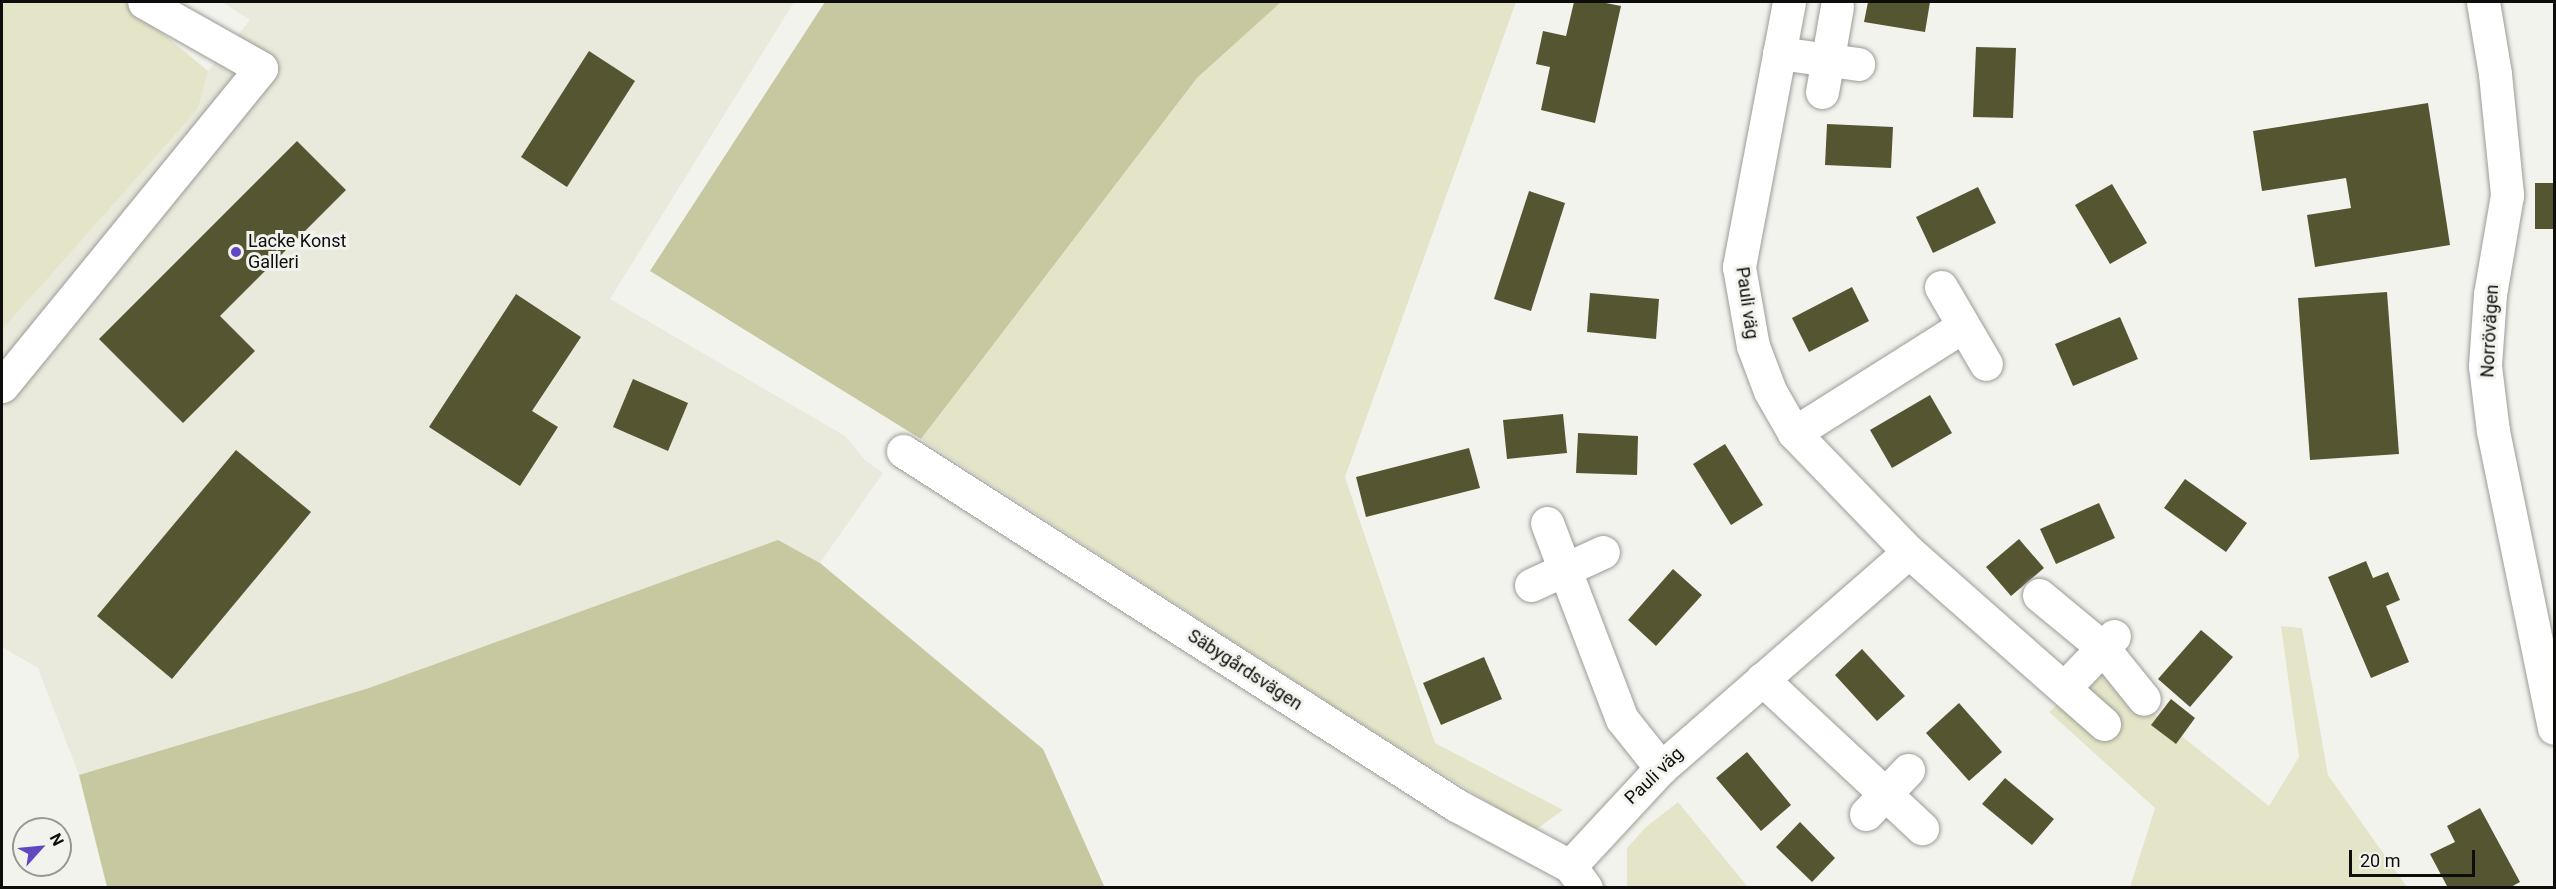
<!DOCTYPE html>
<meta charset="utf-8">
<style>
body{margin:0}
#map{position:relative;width:2556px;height:889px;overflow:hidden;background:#f3f3ee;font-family:Roboto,sans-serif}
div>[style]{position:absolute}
.built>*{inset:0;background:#e9e9dc}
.green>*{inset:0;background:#e4e5c8}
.forest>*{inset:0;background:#c7c7a0}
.building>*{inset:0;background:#565532}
.roads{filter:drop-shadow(0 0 2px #9c9c97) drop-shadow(0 0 2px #9c9c97)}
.minor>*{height:33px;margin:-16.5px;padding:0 16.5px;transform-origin:16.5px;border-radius:16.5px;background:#fff}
.dots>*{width:16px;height:16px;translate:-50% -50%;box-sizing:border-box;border:3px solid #f3f3ee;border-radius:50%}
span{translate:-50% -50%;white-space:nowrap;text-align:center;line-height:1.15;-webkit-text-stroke:6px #f3f3ee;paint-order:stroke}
.poi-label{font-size:18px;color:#0d0d0c}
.left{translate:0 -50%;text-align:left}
.street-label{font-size:18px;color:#0d0d0c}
.frame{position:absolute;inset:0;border:3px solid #0d0d0c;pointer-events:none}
.north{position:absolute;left:12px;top:817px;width:60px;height:60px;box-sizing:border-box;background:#f3f3ee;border:2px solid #979794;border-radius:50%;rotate:63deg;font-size:16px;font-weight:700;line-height:24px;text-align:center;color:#0d0d0c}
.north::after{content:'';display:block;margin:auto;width:21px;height:27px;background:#6248c0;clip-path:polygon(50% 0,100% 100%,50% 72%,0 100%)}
.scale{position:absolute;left:2349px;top:850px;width:126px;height:27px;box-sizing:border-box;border:3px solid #0d0d0c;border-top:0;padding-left:8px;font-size:18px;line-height:21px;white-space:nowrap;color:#0d0d0c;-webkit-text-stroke:4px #f3f3ee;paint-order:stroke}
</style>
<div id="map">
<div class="built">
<div style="clip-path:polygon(222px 2px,794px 2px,610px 299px,845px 436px,865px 460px,883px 473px,820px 563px,778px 540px,369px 688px,79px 775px,38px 668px,2px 647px,2px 330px,198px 109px,208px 71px,250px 20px)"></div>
</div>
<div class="green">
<div style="clip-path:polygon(2px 2px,125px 2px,208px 71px,198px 109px,2px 330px)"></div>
<div style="clip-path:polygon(1281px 2px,1516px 2px,1345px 477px,1435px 743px,1563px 810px,1534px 831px,1334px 706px,921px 439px,1197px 78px)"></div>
<div style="clip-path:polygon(2281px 626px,2302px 628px,2328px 775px,2407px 887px,2130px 887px,2155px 808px,2049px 712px,2098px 669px,2269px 806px,2299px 757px)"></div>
<div style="clip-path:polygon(1678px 802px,1748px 887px,1627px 887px,1627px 848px,1646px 827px)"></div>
</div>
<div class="forest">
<div style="clip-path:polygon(825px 2px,1281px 2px,1197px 78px,921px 439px,650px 271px)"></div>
<div style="clip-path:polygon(778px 540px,820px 563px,1043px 749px,1104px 886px,1108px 887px,107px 887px,79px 775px,369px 688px)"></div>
</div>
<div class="building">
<div style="clip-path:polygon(1574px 2px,1601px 2px,1621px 6px,1595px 123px,1541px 110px,1550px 67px,1536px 64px,1543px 31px,1566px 36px)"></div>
<div style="clip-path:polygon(1868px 2px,1930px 2px,1925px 32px,1864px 22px)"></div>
<div style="clip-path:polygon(1976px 47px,2016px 48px,2013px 118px,1973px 117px)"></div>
<div style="clip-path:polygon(589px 51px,635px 81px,567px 187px,521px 157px)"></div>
<div style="clip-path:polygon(2428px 103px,2450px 245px,2315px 267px,2307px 215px,2351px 208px,2346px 178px,2262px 191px,2253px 131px)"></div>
<div style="clip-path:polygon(1827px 124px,1893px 127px,1891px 168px,1825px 165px)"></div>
<div style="clip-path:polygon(297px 141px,346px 190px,220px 316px,255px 351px,183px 423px,99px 339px)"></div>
<div style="clip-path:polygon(2535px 183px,2554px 183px,2554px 229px,2535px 229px)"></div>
<div style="clip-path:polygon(2112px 184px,2147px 243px,2110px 264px,2075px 205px)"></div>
<div style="clip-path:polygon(1978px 187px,1996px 223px,1933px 253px,1916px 217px)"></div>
<div style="clip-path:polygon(1529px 191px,1565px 203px,1531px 311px,1494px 299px)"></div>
<div style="clip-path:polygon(1852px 287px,1869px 321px,1809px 352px,1792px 318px)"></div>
<div style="clip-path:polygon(2387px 292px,2399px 454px,2310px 460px,2298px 298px)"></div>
<div style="clip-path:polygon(1590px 293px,1659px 299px,1656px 339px,1587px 332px)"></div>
<div style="clip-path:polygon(516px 294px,581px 337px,532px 411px,558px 427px,520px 486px,429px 427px)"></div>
<div style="clip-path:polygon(2120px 317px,2138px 359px,2073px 386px,2055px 344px)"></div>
<div style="clip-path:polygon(633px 379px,688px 403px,668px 451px,613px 427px)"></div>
<div style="clip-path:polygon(1930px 395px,1952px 433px,1892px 468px,1870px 430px)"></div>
<div style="clip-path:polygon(1563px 414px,1567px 453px,1507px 459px,1503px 420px)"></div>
<div style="clip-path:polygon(1578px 433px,1638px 436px,1637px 475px,1576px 473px)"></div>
<div style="clip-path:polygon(1725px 444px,1763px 505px,1731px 525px,1693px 464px)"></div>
<div style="clip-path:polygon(1469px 448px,1480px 488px,1366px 517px,1356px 477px)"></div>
<div style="clip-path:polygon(236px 450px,311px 512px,172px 679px,97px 616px)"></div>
<div style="clip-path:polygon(2185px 479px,2247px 523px,2226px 552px,2164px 508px)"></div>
<div style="clip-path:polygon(2099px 503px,2115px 538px,2056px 564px,2040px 529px)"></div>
<div style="clip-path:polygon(2019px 539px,2044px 568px,2011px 596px,1986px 567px)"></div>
<div style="clip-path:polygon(2366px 561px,2373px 578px,2388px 572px,2400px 600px,2386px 606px,2409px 662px,2371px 678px,2328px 577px)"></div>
<div style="clip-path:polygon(1673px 569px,1702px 595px,1656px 646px,1628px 620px)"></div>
<div style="clip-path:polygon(2201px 630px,2233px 657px,2190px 707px,2158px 679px)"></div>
<div style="clip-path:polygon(1862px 649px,1905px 696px,1877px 721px,1835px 675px)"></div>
<div style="clip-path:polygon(1484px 657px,1502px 699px,1441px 725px,1423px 683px)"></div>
<div style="clip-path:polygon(2171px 699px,2195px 718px,2176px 744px,2151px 725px)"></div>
<div style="clip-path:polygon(1959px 703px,2002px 752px,1969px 781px,1926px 733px)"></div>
<div style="clip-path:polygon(1747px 752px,1791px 805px,1761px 831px,1716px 778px)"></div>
<div style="clip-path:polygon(2005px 778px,2054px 819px,2032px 845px,1982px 804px)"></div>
<div style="clip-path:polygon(2480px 808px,2520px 882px,2509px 888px,2448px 888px,2430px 854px,2455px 842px,2447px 826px)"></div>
<div style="clip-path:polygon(1800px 822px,1835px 858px,1812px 882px,1776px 847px)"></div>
</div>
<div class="roads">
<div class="minor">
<div style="left:1789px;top:2px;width:270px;rotate:100.7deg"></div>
<div style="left:1739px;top:267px;width:80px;rotate:80deg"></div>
<div style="left:1753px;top:346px;width:48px;rotate:69.3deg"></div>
<div style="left:1770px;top:391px;width:48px;rotate:60.3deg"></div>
<div style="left:1794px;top:433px;width:165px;rotate:46deg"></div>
<div style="left:1909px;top:552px;width:260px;rotate:41.4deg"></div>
<div style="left:2483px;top:2px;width:73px;rotate:80.5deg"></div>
<div style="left:2495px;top:74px;width:122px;rotate:84.3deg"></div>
<div style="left:2507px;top:195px;width:100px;rotate:99.7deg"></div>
<div style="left:2490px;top:294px;width:72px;rotate:94deg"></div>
<div style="left:2485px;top:366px;width:65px;rotate:83deg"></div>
<div style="left:2493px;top:431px;width:303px;rotate:78.4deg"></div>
<div style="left:1779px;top:53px;width:80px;rotate:7.9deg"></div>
<div style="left:1822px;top:92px;width:87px;rotate:-80.1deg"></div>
<div style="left:1941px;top:287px;width:89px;rotate:59.7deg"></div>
<div style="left:2px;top:386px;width:410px;rotate:-50.8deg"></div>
<div style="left:261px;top:68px;width:134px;rotate:-150.6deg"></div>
<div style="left:1794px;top:433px;width:200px;rotate:-32.3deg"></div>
<div style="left:903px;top:451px;width:657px;rotate:32.63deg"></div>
<div style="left:1456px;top:805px;width:129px;rotate:28.2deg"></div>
<div style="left:1570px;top:866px;width:27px;rotate:54deg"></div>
<div style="left:1547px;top:523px;width:210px;rotate:69.1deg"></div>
<div style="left:1622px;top:719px;width:63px;rotate:51.5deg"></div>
<div style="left:1531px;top:585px;width:79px;rotate:-24.6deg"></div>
<div style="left:2039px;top:595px;width:83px;rotate:39.6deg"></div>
<div style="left:2103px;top:648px;width:65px;rotate:51.2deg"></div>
<div style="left:1762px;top:679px;width:219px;rotate:43deg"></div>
<div style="left:2064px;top:688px;width:72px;rotate:-46.1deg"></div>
<div style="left:1866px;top:814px;width:61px;rotate:-46.3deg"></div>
<div style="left:1570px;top:866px;width:134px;rotate:-47.1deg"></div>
<div style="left:1661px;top:768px;width:329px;rotate:-41.1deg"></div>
</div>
</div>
<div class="dots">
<div style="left:236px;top:252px;background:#6248c0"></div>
</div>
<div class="poi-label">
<span class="left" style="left:248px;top:252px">Lacke Konst<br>Galleri</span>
</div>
<div class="street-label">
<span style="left:1747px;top:303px;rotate:82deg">Pauli väg</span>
<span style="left:2490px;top:331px;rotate:-87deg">Norrövägen</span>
<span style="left:1245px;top:670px;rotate:33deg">Säbygårdsvägen</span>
<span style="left:1654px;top:776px;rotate:-44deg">Pauli väg</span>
</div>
<div class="frame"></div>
<div class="north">N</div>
<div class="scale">20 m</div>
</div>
